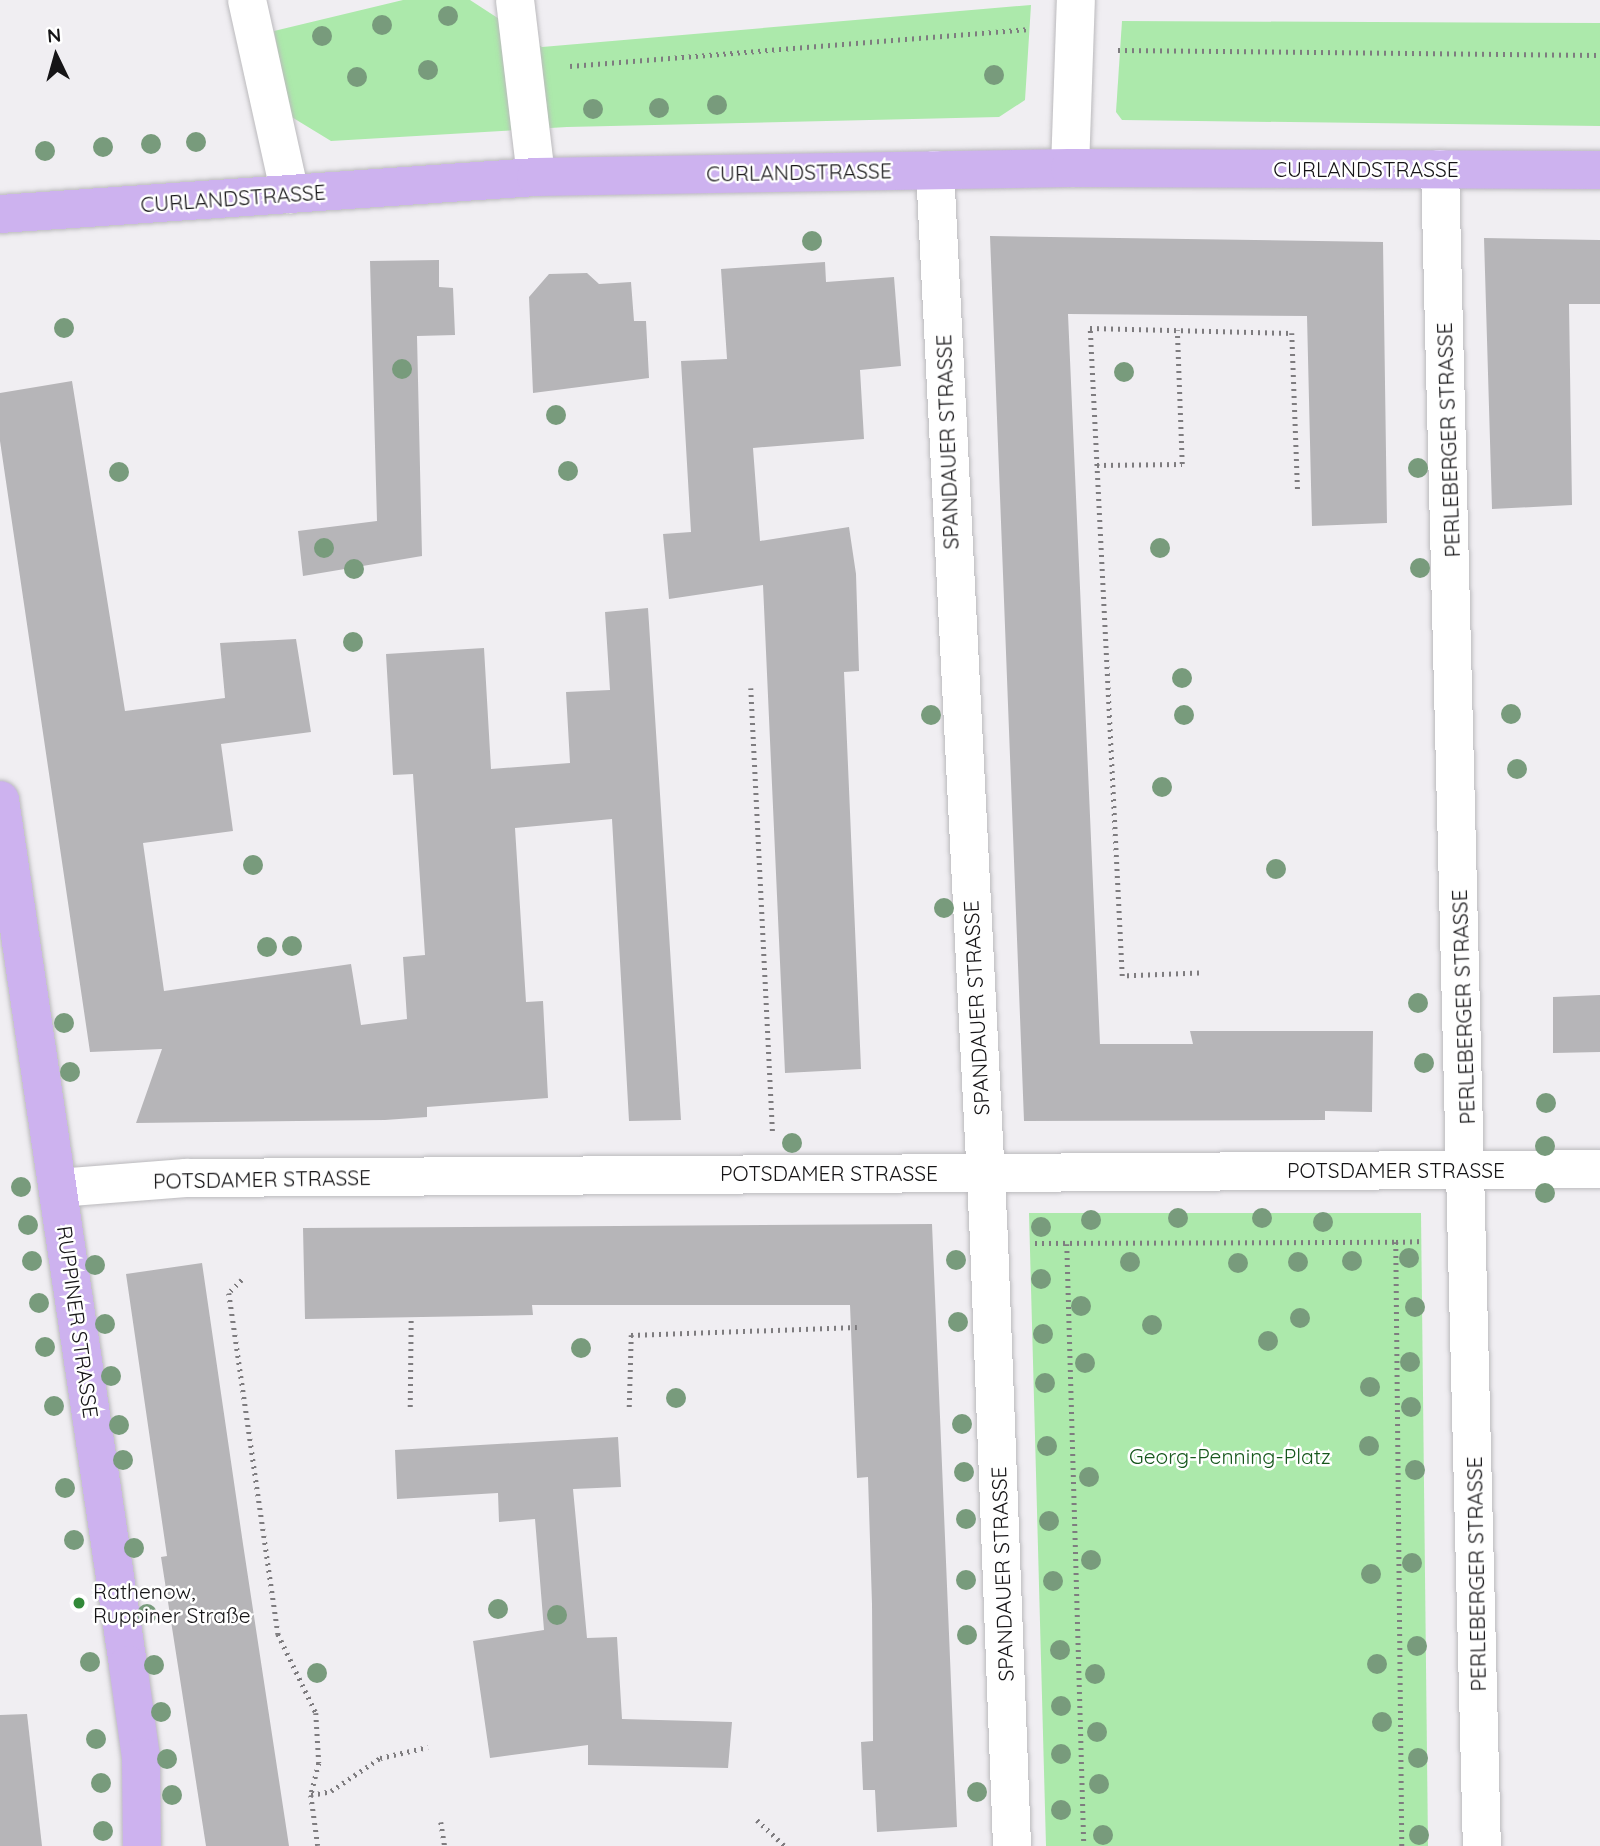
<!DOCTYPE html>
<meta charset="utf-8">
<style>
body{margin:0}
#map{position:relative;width:1600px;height:1846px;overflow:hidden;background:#f0eef2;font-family:Quicksand,sans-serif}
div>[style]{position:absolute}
.green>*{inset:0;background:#ace9ab}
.building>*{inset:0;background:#b6b5b8}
.path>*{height:4.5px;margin-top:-2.25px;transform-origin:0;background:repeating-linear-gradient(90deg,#7e7c7f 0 2px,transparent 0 7px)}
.roads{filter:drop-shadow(0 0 2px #bbbabd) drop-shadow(0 0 2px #bbbabd)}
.minor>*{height:38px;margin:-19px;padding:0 19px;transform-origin:19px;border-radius:19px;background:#fff}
.major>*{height:38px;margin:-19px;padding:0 19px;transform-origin:19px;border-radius:19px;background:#cdb2ef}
.trees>*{width:20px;height:20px;margin:-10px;border-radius:50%;background:#789b7c}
.dots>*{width:19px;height:19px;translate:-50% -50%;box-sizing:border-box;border:4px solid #fff;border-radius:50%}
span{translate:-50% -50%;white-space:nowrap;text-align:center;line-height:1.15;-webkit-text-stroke:5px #fff;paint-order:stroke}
.street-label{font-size:21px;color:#161517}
.park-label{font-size:21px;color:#16571c}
.poi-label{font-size:21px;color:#161517}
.left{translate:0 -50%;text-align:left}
.north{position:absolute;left:21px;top:21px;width:70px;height:70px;-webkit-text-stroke:5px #fff;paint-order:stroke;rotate:355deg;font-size:19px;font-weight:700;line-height:28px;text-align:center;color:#161517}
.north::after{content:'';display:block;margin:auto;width:24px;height:32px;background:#161517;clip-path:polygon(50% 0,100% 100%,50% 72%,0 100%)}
</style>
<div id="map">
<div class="green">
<div style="clip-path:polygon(403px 0,470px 0,542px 47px,1031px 5px,1025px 100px,999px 117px,567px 127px,331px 141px,290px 116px,274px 31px)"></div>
<div style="clip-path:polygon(1122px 21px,1600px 23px,1600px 126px,1122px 120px,1116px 112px)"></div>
<div style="clip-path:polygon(1029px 1213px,1421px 1213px,1428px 1846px,1046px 1846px)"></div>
</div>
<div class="building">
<div style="clip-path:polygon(990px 236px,1383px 242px,1387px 523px,1312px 526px,1307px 316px,1068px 314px,1100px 1044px,1193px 1044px,1190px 1031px,1373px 1031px,1372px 1112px,1325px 1111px,1325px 1120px,1024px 1121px)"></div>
<div style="clip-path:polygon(1484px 238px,1600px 240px,1600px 304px,1569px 304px,1572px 505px,1492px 509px)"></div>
<div style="clip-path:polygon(439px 260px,439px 287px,453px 288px,455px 335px,417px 336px,422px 556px,303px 576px,298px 531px,377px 521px,370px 261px)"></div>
<div style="clip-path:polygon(825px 262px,826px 282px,894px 277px,901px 366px,860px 370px,864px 439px,753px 448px,760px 541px,849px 527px,856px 574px,859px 671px,844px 672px,861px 1069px,785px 1073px,763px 585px,669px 599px,663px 534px,691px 532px,681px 361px,727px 359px,721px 269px)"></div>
<div style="clip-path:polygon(587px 273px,599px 284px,631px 282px,634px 321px,646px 321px,649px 378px,533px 393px,529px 297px,549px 274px)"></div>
<div style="clip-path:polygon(72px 381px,125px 711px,225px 698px,220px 643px,296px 639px,311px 732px,221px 744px,233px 831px,143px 843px,164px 991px,351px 964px,361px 1025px,407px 1019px,403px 957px,425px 955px,413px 774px,393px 775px,386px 654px,484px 648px,491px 769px,570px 763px,566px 692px,610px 690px,605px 612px,648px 608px,681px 1120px,629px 1121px,612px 819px,515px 828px,526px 1002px,543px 1001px,548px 1098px,427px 1107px,427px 1117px,385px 1120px,136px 1123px,162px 1049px,90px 1052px,0 441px,0 393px)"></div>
<div style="clip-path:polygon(1600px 995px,1600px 1052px,1553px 1053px,1553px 997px)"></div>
<div style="clip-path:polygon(932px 1224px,957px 1827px,877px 1832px,875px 1790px,863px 1790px,861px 1742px,873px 1741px,872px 1604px,868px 1477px,857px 1478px,850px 1305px,532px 1305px,533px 1315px,305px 1319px,303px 1228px)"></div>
<div style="clip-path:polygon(202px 1263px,243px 1544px,289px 1846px,206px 1846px,161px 1557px,167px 1556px,126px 1274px)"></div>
<div style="clip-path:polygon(618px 1437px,621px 1487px,573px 1489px,587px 1638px,617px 1637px,622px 1719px,732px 1722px,728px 1768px,588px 1765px,588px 1745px,490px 1758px,473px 1641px,544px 1630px,535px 1519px,499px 1522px,498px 1493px,397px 1499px,395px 1450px)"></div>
<div style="clip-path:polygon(27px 1714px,42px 1846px,0 1846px,0 1715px)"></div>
</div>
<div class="path">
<div style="left:1118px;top:50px;width:482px;rotate:0.6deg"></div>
<div style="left:570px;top:66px;width:459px;rotate:-4.6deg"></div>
<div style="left:1097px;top:465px;width:85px;rotate:-0.7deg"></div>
<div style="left:1182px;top:464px;width:134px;rotate:-92.1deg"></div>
<div style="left:751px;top:688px;width:444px;rotate:87.2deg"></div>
<div style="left:1199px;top:973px;width:77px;rotate:177.8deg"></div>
<div style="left:1122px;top:976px;width:649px;rotate:-92.83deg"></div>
<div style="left:1090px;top:328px;width:202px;rotate:1.4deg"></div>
<div style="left:1292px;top:333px;width:160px;rotate:87.9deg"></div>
<div style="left:1396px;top:1242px;width:27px;rotate:-2deg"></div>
<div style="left:1035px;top:1243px;width:361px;rotate:-0.2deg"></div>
<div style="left:1396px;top:1242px;width:604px;rotate:89.43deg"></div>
<div style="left:1067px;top:1244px;width:602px;rotate:88.38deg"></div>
<div style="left:242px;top:1280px;width:18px;rotate:135deg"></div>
<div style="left:229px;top:1293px;width:345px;rotate:81.8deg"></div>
<div style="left:278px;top:1634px;width:88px;rotate:64.3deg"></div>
<div style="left:316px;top:1713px;width:50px;rotate:86.6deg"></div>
<div style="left:319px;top:1763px;width:33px;rotate:104deg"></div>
<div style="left:311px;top:1795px;width:51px;rotate:82.2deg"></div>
<div style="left:410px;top:1407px;width:90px;rotate:-89.4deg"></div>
<div style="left:629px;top:1407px;width:72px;rotate:-88.4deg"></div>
<div style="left:631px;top:1335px;width:226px;rotate:-2deg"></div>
<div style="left:311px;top:1795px;width:20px;rotate:-11deg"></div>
<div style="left:331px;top:1791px;width:59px;rotate:-34deg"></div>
<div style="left:380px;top:1758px;width:49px;rotate:-12.9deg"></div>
<div style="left:757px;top:1820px;width:38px;rotate:43deg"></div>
<div style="left:441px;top:1822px;width:24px;rotate:81deg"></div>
</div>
<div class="roads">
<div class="minor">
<div style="left:247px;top:0;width:199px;rotate:77.5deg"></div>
<div style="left:515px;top:0;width:178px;rotate:83.2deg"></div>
<div style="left:1070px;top:168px;width:168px;rotate:-88deg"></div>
<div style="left:1440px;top:169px;width:1678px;rotate:88.57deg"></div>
<div style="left:935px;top:170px;width:1072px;rotate:87.11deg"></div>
<div style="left:989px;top:1241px;width:605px;rotate:87.82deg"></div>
<div style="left:58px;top:1188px;width:128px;rotate:-4.5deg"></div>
<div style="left:186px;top:1178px;width:1414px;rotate:-0.36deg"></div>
</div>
<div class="major">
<div style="left:0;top:214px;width:537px;rotate:-3.95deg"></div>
<div style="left:536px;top:177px;width:534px;rotate:-0.97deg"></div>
<div style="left:1070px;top:168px;width:530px;rotate:0.22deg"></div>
<div style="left:0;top:800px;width:874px;rotate:81.58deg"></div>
<div style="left:128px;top:1665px;width:93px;rotate:82deg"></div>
<div style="left:141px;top:1757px;width:89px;rotate:89.4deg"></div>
</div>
</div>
<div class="trees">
<div style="left:448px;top:16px"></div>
<div style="left:382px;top:25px"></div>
<div style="left:322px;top:36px"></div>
<div style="left:428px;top:70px"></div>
<div style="left:994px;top:75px"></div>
<div style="left:357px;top:77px"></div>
<div style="left:717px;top:105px"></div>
<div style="left:659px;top:108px"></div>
<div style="left:593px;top:109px"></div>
<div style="left:196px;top:142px"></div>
<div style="left:151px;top:144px"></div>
<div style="left:103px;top:147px"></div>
<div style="left:45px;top:151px"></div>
<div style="left:812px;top:241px"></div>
<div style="left:64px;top:328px"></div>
<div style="left:402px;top:369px"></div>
<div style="left:1124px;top:372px"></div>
<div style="left:556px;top:415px"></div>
<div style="left:1418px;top:468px"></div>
<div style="left:568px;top:471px"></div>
<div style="left:119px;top:472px"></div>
<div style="left:324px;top:548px"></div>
<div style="left:1160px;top:548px"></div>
<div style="left:1420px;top:568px"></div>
<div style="left:354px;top:569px"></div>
<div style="left:353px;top:642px"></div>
<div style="left:1182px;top:678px"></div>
<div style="left:1511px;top:714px"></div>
<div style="left:931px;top:715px"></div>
<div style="left:1184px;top:715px"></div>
<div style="left:1517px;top:769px"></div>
<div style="left:1162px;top:787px"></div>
<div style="left:253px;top:865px"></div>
<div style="left:1276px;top:869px"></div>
<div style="left:944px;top:908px"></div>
<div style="left:292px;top:946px"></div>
<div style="left:267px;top:947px"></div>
<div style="left:1418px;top:1003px"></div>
<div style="left:64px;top:1023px"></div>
<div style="left:1424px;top:1063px"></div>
<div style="left:70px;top:1072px"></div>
<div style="left:1546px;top:1103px"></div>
<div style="left:792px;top:1143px"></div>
<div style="left:1545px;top:1146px"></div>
<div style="left:21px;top:1187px"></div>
<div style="left:1545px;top:1193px"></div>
<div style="left:1178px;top:1218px"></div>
<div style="left:1262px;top:1218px"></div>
<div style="left:1091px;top:1220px"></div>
<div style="left:1323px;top:1222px"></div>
<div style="left:28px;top:1225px"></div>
<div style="left:1041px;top:1227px"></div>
<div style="left:1409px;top:1258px"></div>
<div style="left:956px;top:1260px"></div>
<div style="left:32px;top:1261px"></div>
<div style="left:1352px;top:1261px"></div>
<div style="left:1130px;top:1262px"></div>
<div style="left:1298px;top:1262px"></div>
<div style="left:1238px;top:1263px"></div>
<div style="left:95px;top:1265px"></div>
<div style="left:1041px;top:1279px"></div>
<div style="left:39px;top:1303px"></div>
<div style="left:1081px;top:1306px"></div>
<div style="left:1415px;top:1307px"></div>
<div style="left:1300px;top:1318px"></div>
<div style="left:958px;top:1322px"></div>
<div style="left:105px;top:1324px"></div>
<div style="left:1152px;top:1325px"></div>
<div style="left:1043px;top:1334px"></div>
<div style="left:1268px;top:1341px"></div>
<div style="left:45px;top:1347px"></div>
<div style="left:581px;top:1348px"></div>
<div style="left:1410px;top:1362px"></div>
<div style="left:1085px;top:1363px"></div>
<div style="left:111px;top:1376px"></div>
<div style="left:1045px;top:1383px"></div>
<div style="left:1370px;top:1387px"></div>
<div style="left:676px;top:1398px"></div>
<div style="left:54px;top:1406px"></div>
<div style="left:1411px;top:1407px"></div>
<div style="left:962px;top:1424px"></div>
<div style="left:119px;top:1425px"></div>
<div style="left:1047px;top:1446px"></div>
<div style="left:1369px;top:1446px"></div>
<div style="left:123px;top:1460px"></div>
<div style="left:1415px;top:1470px"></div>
<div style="left:964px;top:1472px"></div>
<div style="left:1089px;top:1477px"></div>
<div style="left:65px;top:1488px"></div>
<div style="left:966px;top:1519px"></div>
<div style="left:1049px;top:1521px"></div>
<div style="left:74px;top:1540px"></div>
<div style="left:134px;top:1548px"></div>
<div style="left:1091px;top:1560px"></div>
<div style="left:1412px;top:1563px"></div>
<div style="left:1371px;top:1574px"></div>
<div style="left:966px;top:1580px"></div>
<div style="left:1053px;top:1581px"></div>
<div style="left:498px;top:1609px"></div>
<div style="left:147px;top:1614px"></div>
<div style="left:557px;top:1615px"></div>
<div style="left:967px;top:1635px"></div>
<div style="left:1417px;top:1646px"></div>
<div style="left:1060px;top:1650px"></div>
<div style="left:90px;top:1662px"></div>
<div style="left:1377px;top:1664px"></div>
<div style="left:154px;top:1665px"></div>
<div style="left:317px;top:1673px"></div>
<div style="left:1095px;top:1674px"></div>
<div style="left:1061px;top:1706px"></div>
<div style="left:161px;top:1712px"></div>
<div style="left:1382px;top:1722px"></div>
<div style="left:1097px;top:1732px"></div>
<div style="left:96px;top:1739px"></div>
<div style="left:1061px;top:1754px"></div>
<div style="left:1418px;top:1758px"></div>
<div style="left:167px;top:1759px"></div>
<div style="left:101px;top:1783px"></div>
<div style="left:1099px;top:1784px"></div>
<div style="left:977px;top:1792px"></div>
<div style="left:172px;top:1795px"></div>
<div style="left:1061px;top:1810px"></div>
<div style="left:103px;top:1831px"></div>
<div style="left:1103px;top:1835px"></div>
<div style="left:1419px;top:1835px"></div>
</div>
<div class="dots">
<div style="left:79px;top:1603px;background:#328939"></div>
</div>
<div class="street-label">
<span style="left:1366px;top:169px">CURLANDSTRASSE</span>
<span style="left:799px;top:172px;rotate:-1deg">CURLANDSTRASSE</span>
<span style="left:233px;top:198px;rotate:-4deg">CURLANDSTRASSE</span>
<span style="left:1448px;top:440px;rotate:-92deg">PERLEBERGER STRASSE</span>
<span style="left:947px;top:442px;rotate:-92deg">SPANDAUER STRASSE</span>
<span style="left:1463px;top:1007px;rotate:-92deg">PERLEBERGER STRASSE</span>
<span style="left:976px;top:1008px;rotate:-93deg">SPANDAUER STRASSE</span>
<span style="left:1396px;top:1170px">POTSDAMER STRASSE</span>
<span style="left:829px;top:1173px">POTSDAMER STRASSE</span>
<span style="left:262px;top:1179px;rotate:-1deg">POTSDAMER STRASSE</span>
<span style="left:78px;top:1322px;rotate:82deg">RUPPINER STRASSE</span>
<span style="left:1002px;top:1574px;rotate:-92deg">SPANDAUER STRASSE</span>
<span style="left:1476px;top:1574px;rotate:-91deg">PERLEBERGER STRASSE</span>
</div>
<div class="park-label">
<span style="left:1230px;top:1456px">Georg-Penning-Platz</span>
</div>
<div class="poi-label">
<span class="left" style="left:93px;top:1603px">Rathenow,<br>Ruppiner Straße</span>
</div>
<div class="north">N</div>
</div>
